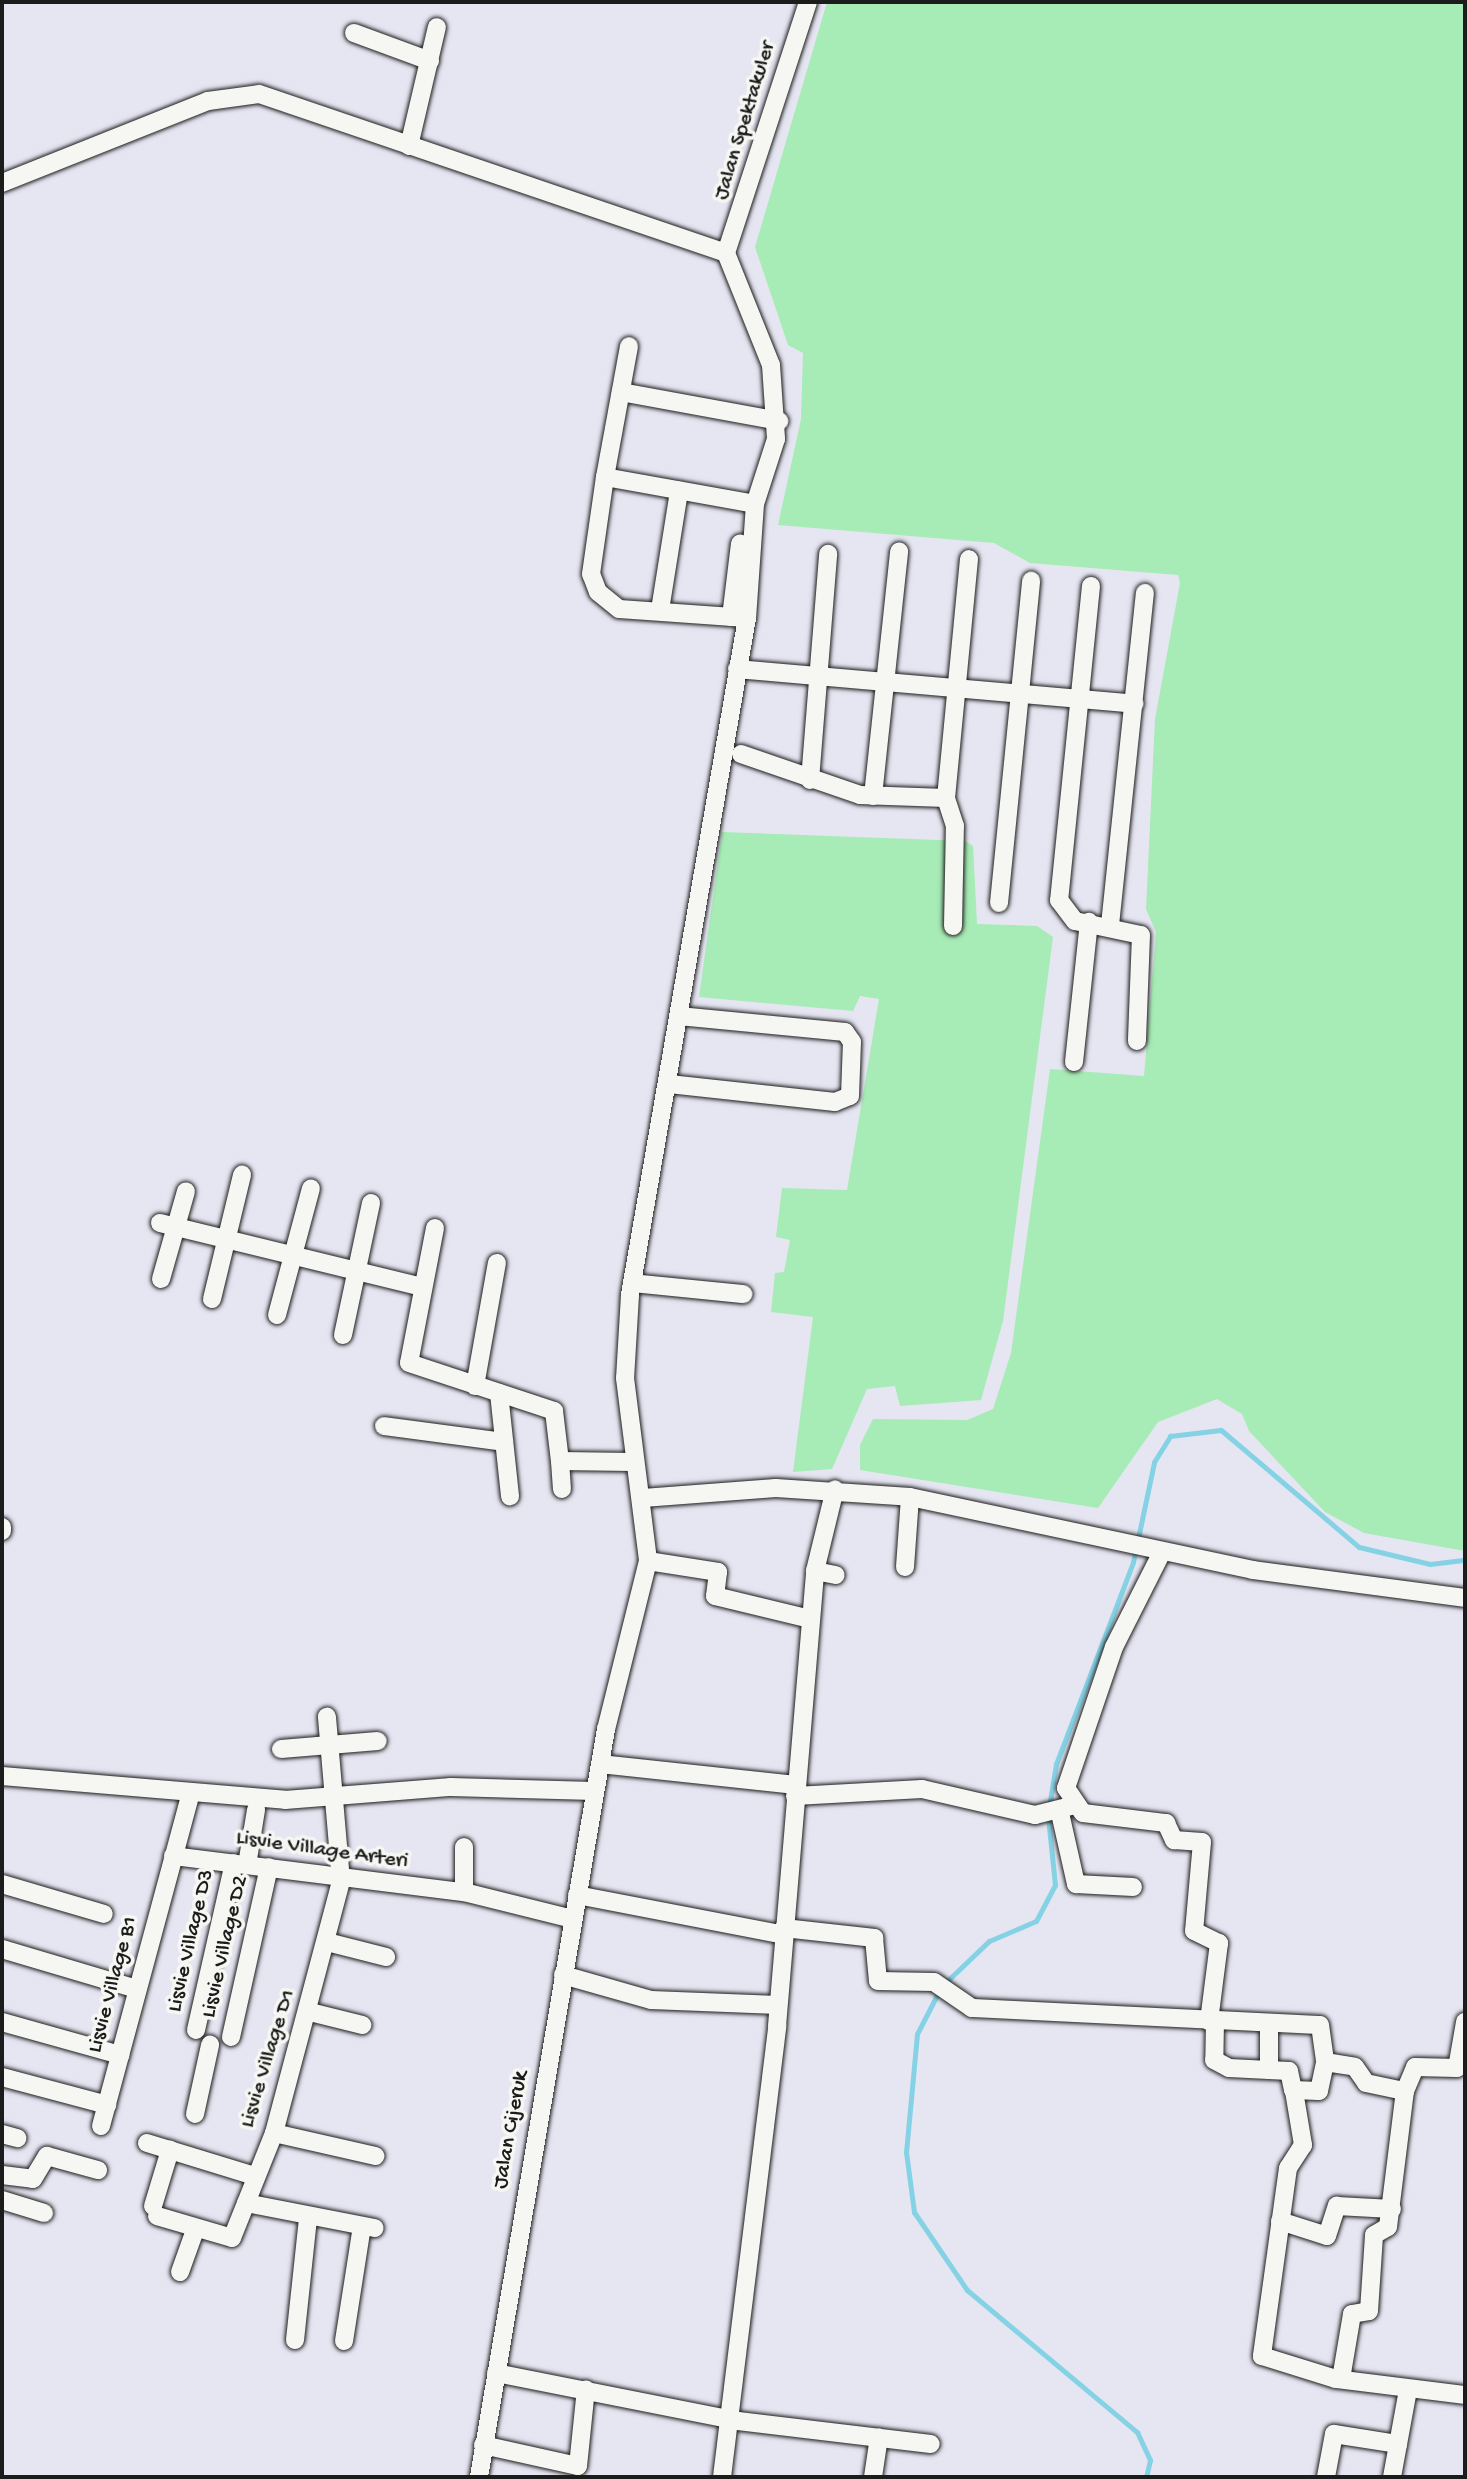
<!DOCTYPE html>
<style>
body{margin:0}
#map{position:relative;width:1467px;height:2479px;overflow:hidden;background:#e5e6f2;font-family:"Gochi Hand",sans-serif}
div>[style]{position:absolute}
.green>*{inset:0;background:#a7ebb6}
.stream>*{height:5px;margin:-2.5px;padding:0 2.5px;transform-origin:2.5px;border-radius:2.5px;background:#86d2e5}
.roads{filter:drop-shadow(0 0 2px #1c1c1c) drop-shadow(0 0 2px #1c1c1c)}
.minor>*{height:18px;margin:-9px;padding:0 9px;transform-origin:9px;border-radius:9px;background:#f6f6f2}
span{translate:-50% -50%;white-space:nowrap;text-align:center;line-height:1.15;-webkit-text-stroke:7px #f6f6f2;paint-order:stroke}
.street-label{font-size:22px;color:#1c1c1c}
.frame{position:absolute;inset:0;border:4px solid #1c1c1c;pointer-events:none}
</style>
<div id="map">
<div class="green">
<div style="clip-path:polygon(827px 2px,1465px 2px,1465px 1551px,1364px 1533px,1325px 1512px,1249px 1431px,1242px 1414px,1217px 1399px,1158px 1422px,1098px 1508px,860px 1470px,860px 1445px,873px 1419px,967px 1420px,993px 1409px,1011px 1353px,1050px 1069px,1144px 1076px,1156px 932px,1146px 909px,1155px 719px,1180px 583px,1178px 575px,1030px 563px,994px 543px,778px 525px,801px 419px,803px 353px,788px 345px,755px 247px)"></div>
<div style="clip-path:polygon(722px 832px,965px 841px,973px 846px,977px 924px,1037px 926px,1053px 937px,1003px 1321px,981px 1400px,900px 1406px,895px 1386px,867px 1389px,832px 1469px,793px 1472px,813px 1317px,771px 1312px,775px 1273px,784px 1272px,790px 1240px,776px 1237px,782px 1188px,847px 1190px,879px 999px,860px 996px,853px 1011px,699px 997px)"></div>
</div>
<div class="stream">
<div style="left:1049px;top:1807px;width:44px;rotate:-80.8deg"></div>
<div style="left:1056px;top:1764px;width:216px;rotate:-69.1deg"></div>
<div style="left:1133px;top:1562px;width:102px;rotate:-78.1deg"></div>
<div style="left:1154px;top:1462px;width:31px;rotate:-58deg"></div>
<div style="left:1170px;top:1436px;width:51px;rotate:-6.7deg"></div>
<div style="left:1221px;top:1430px;width:181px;rotate:40.3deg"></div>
<div style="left:1359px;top:1547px;width:73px;rotate:13.5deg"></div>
<div style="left:1430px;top:1564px;width:35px;rotate:-7deg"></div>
<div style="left:945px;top:1983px;width:61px;rotate:-43.7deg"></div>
<div style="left:989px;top:1941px;width:51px;rotate:-23.1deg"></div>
<div style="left:1036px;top:1921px;width:41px;rotate:-62.2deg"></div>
<div style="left:1055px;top:1885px;width:68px;rotate:-95.9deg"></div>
<div style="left:939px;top:1991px;width:48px;rotate:117.1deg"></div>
<div style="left:917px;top:2034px;width:119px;rotate:95.3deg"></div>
<div style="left:906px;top:2152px;width:61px;rotate:82.4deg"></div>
<div style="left:914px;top:2212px;width:94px;rotate:55.8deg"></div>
<div style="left:967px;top:2290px;width:222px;rotate:39.9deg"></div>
<div style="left:1137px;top:2432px;width:31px;rotate:65deg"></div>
<div style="left:1150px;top:2460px;width:17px;rotate:103deg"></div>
</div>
<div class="roads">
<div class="minor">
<div style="left:354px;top:33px;width:81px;rotate:20.2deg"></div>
<div style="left:409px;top:146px;width:122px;rotate:-76.8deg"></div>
<div style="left:2px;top:183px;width:222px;rotate:-21.7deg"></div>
<div style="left:208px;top:101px;width:51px;rotate:-7.8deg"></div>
<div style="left:259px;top:94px;width:493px;rotate:18.8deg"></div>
<div style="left:726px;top:253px;width:121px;rotate:68.1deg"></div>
<div style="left:771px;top:365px;width:74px;rotate:86.1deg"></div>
<div style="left:776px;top:439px;width:68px;rotate:107.9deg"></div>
<div style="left:755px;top:504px;width:114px;rotate:94deg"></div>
<div style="left:747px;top:618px;width:687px;rotate:99.81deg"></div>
<div style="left:630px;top:1295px;width:83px;rotate:93.4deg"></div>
<div style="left:625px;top:1378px;width:184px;rotate:82.8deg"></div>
<div style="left:648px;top:1561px;width:173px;rotate:104deg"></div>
<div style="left:606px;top:1729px;width:759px;rotate:99.64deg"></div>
<div style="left:726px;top:253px;width:264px;rotate:-71.9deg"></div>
<div style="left:621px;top:392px;width:161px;rotate:10.4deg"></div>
<div style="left:605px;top:477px;width:133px;rotate:-79.6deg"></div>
<div style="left:1091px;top:586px;width:316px;rotate:95.8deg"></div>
<div style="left:1059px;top:900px;width:26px;rotate:53deg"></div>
<div style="left:1075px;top:921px;width:67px;rotate:12deg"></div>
<div style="left:1141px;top:935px;width:106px;rotate:92.2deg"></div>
<div style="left:660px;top:610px;width:121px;rotate:-80.9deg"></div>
<div style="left:731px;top:617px;width:74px;rotate:-83deg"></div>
<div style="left:747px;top:618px;width:128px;rotate:-176deg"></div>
<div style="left:619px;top:609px;width:27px;rotate:-141deg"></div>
<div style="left:598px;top:592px;width:19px;rotate:-111deg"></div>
<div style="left:591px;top:574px;width:98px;rotate:-81.8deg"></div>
<div style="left:605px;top:477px;width:152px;rotate:10.2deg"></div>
<div style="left:737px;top:669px;width:399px;rotate:5deg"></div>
<div style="left:741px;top:754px;width:126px;rotate:19deg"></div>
<div style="left:860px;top:795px;width:86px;rotate:2deg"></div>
<div style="left:810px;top:780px;width:227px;rotate:-85.4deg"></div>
<div style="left:873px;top:796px;width:246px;rotate:-83.9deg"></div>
<div style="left:999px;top:903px;width:324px;rotate:-84.3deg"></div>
<div style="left:1110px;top:925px;width:334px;rotate:-84deg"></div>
<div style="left:953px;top:926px;width:100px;rotate:-88.9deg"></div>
<div style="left:955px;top:826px;width:29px;rotate:-108deg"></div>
<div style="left:946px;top:798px;width:240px;rotate:-84.5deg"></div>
<div style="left:1074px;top:1062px;width:141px;rotate:-83.9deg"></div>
<div style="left:669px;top:1084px;width:167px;rotate:6.2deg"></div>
<div style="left:835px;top:1102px;width:16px;rotate:-22deg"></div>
<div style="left:850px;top:1096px;width:54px;rotate:-87.9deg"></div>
<div style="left:852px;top:1042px;width:12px;rotate:-125deg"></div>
<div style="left:845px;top:1032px;width:167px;rotate:-174.5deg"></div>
<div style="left:160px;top:1223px;width:270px;rotate:13.7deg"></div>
<div style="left:435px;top:1228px;width:137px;rotate:100.9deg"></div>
<div style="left:409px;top:1363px;width:153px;rotate:18.3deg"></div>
<div style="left:554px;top:1411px;width:50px;rotate:83.2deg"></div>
<div style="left:560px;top:1461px;width:72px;rotate:0.8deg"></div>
<div style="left:161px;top:1279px;width:91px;rotate:-74.1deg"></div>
<div style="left:632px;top:1283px;width:112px;rotate:5.7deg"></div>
<div style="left:212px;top:1299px;width:128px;rotate:-76.4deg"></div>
<div style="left:277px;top:1315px;width:131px;rotate:-75deg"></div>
<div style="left:343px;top:1335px;width:135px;rotate:-78deg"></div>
<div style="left:475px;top:1386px;width:125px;rotate:-79.9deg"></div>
<div style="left:499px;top:1393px;width:104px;rotate:83.9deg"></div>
<div style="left:384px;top:1426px;width:121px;rotate:7.6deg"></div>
<div style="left:560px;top:1461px;width:28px;rotate:86deg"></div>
<div style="left:643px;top:1498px;width:133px;rotate:-4.3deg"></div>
<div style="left:776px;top:1488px;width:134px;rotate:3.8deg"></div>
<div style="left:910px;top:1497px;width:351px;rotate:12deg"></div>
<div style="left:1253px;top:1570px;width:214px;rotate:7.5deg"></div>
<div style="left:2px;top:1527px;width:4px;rotate:90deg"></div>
<div style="left:1162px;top:1552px;width:106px;rotate:116.8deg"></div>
<div style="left:1114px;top:1647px;width:149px;rotate:108.8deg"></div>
<div style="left:1066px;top:1788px;width:30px;rotate:56deg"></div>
<div style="left:1083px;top:1813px;width:84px;rotate:6.9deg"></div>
<div style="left:1166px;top:1823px;width:19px;rotate:65deg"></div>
<div style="left:1174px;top:1840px;width:28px;rotate:4deg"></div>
<div style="left:1202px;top:1842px;width:89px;rotate:95.1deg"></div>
<div style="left:1194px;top:1931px;width:28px;rotate:26deg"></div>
<div style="left:1219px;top:1943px;width:79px;rotate:97.3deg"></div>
<div style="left:648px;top:1561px;width:71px;rotate:8.9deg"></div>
<div style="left:718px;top:1572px;width:24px;rotate:97deg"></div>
<div style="left:715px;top:1596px;width:98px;rotate:13.6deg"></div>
<div style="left:905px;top:1567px;width:70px;rotate:-85.9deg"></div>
<div style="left:815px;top:1571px;width:21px;rotate:11deg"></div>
<div style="left:281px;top:1749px;width:97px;rotate:-4.7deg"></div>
<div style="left:600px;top:1764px;width:197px;rotate:6.1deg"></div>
<div style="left:2px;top:1776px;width:284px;rotate:4.8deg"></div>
<div style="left:285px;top:1800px;width:167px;rotate:-4.5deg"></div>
<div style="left:451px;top:1787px;width:143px;rotate:1.6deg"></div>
<div style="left:795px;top:1796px;width:127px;rotate:-3.2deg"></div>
<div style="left:922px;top:1789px;width:116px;rotate:13deg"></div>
<div style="left:1035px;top:1815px;width:37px;rotate:-14deg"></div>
<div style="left:1060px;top:1813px;width:73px;rotate:77.3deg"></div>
<div style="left:1076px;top:1884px;width:57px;rotate:3deg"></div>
<div style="left:173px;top:1856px;width:293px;rotate:7.1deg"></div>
<div style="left:464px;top:1892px;width:112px;rotate:13.9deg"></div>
<div style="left:247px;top:1865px;width:56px;rotate:-80.7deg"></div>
<div style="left:2px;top:1884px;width:106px;rotate:16.4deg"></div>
<div style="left:464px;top:1892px;width:45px;rotate:-90deg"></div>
<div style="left:577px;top:1895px;width:211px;rotate:10.9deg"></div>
<div style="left:784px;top:1928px;width:91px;rotate:6.3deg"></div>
<div style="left:874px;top:1938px;width:43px;rotate:84.7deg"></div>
<div style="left:878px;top:1981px;width:56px;rotate:1deg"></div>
<div style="left:934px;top:1982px;width:46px;rotate:34.4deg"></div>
<div style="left:972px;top:2008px;width:348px;rotate:2.8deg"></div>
<div style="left:1320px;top:2025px;width:37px;rotate:82deg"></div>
<div style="left:1325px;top:2062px;width:30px;rotate:9deg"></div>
<div style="left:1355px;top:2067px;width:19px;rotate:55deg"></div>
<div style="left:1366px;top:2083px;width:40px;rotate:12deg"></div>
<div style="left:1405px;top:2091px;width:26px;rotate:-67deg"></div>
<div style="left:1415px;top:2067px;width:42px;rotate:1.4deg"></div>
<div style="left:1457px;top:2068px;width:47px;rotate:-80.1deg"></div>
<div style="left:327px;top:1942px;width:61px;rotate:14.3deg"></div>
<div style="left:2px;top:1949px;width:141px;rotate:16.5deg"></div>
<div style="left:563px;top:1975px;width:91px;rotate:15.9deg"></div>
<div style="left:651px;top:2000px;width:127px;rotate:2.3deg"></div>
<div style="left:310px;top:2012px;width:54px;rotate:14deg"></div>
<div style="left:1215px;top:2021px;width:39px;rotate:91deg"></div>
<div style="left:1214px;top:2060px;width:17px;rotate:28deg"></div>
<div style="left:1229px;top:2068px;width:60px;rotate:2.9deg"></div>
<div style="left:1289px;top:2071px;width:19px;rotate:78deg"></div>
<div style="left:1293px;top:2090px;width:26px;rotate:2deg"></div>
<div style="left:1319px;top:2091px;width:30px;rotate:-78deg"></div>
<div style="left:2px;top:2022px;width:123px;rotate:15.6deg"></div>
<div style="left:1269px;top:2025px;width:45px;rotate:90deg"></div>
<div style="left:196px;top:2030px;width:171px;rotate:-77.2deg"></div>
<div style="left:231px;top:2037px;width:174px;rotate:-77.4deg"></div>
<div style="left:2px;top:2077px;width:109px;rotate:14.9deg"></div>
<div style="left:1294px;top:2091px;width:55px;rotate:80.5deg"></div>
<div style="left:1303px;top:2145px;width:27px;rotate:123deg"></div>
<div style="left:1288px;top:2168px;width:190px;rotate:97.9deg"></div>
<div style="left:1262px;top:2356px;width:77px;rotate:17.3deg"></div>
<div style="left:1336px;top:2379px;width:130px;rotate:7.1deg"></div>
<div style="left:195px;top:2114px;width:71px;rotate:-77.7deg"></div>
<div style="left:101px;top:2126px;width:338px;rotate:-74.9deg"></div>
<div style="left:274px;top:2133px;width:104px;rotate:12.8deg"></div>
<div style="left:2px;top:2134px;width:16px;rotate:15deg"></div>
<div style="left:147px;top:2143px;width:113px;rotate:17deg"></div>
<div style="left:2px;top:2175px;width:31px;rotate:7deg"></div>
<div style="left:33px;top:2179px;width:27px;rotate:-59deg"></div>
<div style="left:47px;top:2156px;width:53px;rotate:15.4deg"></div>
<div style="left:2px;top:2200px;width:44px;rotate:17.2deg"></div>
<div style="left:246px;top:2203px;width:131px;rotate:11deg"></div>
<div style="left:153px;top:2206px;width:59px;rotate:-73.1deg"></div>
<div style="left:157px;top:2216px;width:78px;rotate:16.3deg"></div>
<div style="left:232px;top:2238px;width:113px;rotate:-68.2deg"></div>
<div style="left:274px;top:2133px;width:261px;rotate:-75.1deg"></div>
<div style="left:341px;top:1881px;width:165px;rotate:-94.9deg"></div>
<div style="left:1280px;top:2221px;width:49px;rotate:17.7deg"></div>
<div style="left:1327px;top:2236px;width:32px;rotate:-72deg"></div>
<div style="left:1337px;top:2206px;width:55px;rotate:3.1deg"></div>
<div style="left:180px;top:2272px;width:45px;rotate:-70.3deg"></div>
<div style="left:295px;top:2340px;width:123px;rotate:-83.9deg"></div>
<div style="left:344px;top:2341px;width:116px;rotate:-81.1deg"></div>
<div style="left:496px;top:2373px;width:247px;rotate:11.2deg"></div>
<div style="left:738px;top:2421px;width:194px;rotate:6.8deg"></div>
<div style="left:1341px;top:2379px;width:66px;rotate:-80.4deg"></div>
<div style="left:1352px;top:2314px;width:17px;rotate:-10deg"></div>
<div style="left:1369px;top:2311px;width:76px;rotate:-86.2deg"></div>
<div style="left:1374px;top:2235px;width:16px;rotate:-30deg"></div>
<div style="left:1388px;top:2227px;width:137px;rotate:-82.9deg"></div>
<div style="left:483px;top:2445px;width:97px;rotate:12.5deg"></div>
<div style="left:578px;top:2466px;width:77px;rotate:-84.1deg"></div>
<div style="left:722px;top:2477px;width:454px;rotate:-83deg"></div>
<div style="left:777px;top:2026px;width:457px;rotate:-85.2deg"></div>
<div style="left:815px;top:1571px;width:84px;rotate:-76.3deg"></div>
<div style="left:873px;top:2477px;width:40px;rotate:-81.5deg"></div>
<div style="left:1326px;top:2477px;width:44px;rotate:-79.5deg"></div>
<div style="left:1334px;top:2434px;width:65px;rotate:8.9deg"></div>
<div style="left:1392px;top:2477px;width:88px;rotate:-79.6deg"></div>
</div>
</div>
<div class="street-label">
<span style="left:746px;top:121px;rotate:-73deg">Jalan Spektakuler</span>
<span style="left:322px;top:1851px;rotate:8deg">Lisvie Village Arteri</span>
<span style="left:192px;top:1941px;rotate:-77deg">Lisvie Village D3</span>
<span style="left:226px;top:1947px;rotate:-77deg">Lisvie Village D2</span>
<span style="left:114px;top:1985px;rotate:-75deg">Lisvie Village B1</span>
<span style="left:269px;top:2059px;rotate:-73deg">Lisvie Village D1</span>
<span style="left:512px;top:2130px;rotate:-80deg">Jalan Cijeruk</span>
</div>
<div class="frame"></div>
</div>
